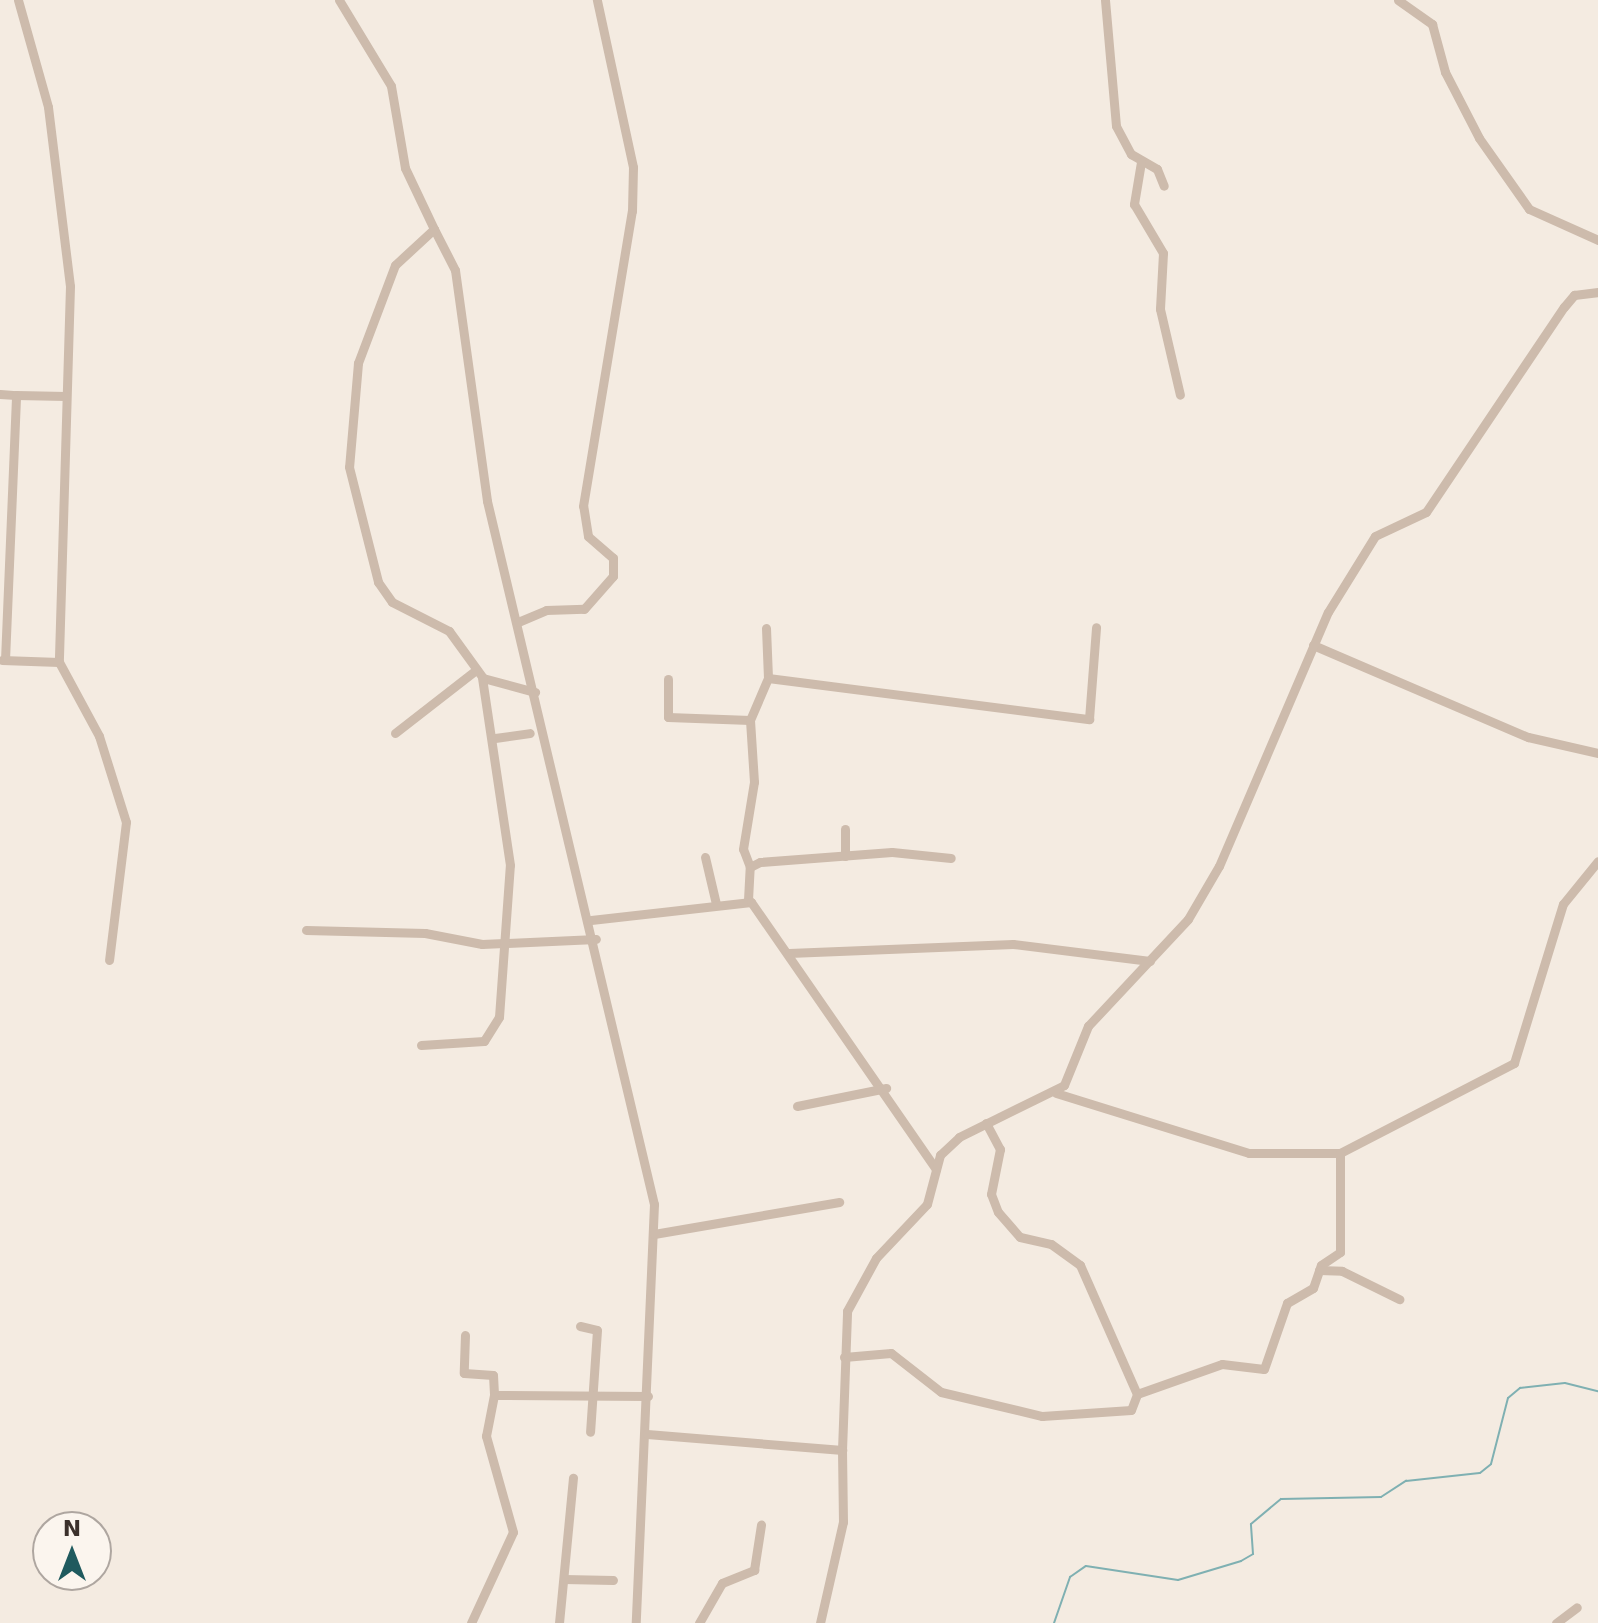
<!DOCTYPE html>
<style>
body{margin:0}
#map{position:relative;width:1598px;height:1623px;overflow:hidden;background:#f4ebe1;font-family:"DejaVu Sans",sans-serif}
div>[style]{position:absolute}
.stream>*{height:2px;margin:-1px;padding:0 1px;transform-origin:1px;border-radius:1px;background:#7fb0b2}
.street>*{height:9px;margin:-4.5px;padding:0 4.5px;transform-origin:4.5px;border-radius:4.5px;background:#cdbbac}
span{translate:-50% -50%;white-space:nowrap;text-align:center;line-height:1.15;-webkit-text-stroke:6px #fbf5ee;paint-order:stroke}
.north{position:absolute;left:32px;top:1511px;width:80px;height:80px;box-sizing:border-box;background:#fbf5ee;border:2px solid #aea6a0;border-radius:50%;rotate:0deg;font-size:22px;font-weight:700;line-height:32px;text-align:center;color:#3b302b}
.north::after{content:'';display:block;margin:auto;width:28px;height:36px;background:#1f5a5e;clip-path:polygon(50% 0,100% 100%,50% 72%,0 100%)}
</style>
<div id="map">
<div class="stream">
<div style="left:1054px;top:1623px;width:49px;rotate:-70.8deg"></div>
<div style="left:1070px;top:1577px;width:19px;rotate:-35deg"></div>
<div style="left:1086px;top:1566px;width:93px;rotate:8.7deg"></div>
<div style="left:1178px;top:1580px;width:66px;rotate:-16.8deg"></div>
<div style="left:1241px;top:1561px;width:14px;rotate:-30deg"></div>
<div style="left:1253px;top:1554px;width:30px;rotate:-94deg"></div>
<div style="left:1251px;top:1524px;width:39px;rotate:-40deg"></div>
<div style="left:1281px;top:1499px;width:100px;rotate:-1.1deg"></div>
<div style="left:1381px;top:1497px;width:30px;rotate:-33deg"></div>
<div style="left:1406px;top:1481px;width:74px;rotate:-6.2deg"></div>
<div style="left:1480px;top:1473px;width:14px;rotate:-39deg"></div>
<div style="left:1491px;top:1464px;width:68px;rotate:-75.6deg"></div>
<div style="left:1508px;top:1398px;width:16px;rotate:-40deg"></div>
<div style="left:1520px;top:1388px;width:45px;rotate:-6.3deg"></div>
<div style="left:1565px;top:1383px;width:34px;rotate:14deg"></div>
</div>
<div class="street">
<div style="left:18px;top:0;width:111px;rotate:74.3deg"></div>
<div style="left:48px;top:107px;width:180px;rotate:83deg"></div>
<div style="left:70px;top:286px;width:376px;rotate:91.7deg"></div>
<div style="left:59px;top:662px;width:84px;rotate:61.6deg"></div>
<div style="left:99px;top:736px;width:90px;rotate:72.6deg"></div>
<div style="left:126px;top:822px;width:139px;rotate:97deg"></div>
<div style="left:339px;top:0;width:100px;rotate:58.8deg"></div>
<div style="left:391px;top:86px;width:83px;rotate:80.3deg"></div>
<div style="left:405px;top:168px;width:68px;rotate:64.6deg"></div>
<div style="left:434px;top:229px;width:53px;rotate:137.3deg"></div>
<div style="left:395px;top:265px;width:105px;rotate:110.7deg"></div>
<div style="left:358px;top:363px;width:104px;rotate:94.9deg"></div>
<div style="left:349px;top:467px;width:119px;rotate:75.8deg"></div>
<div style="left:378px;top:582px;width:24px;rotate:55deg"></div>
<div style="left:392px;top:602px;width:64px;rotate:27deg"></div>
<div style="left:449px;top:631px;width:58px;rotate:54.1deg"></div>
<div style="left:483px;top:678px;width:54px;rotate:15.1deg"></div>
<div style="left:1105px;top:0;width:126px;rotate:85deg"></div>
<div style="left:1116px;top:126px;width:32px;rotate:62deg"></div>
<div style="left:1131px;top:154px;width:30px;rotate:30deg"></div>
<div style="left:1157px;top:169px;width:18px;rotate:68deg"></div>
<div style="left:1398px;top:0;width:42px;rotate:35.2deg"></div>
<div style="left:1432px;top:24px;width:50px;rotate:74.8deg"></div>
<div style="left:1445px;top:72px;width:74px;rotate:62.7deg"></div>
<div style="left:1479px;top:138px;width:87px;rotate:54.8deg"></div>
<div style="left:1529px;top:209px;width:76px;rotate:24.2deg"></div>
<div style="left:1141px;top:162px;width:43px;rotate:99.5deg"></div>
<div style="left:1134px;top:204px;width:57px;rotate:59.4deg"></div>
<div style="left:1163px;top:253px;width:56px;rotate:93.1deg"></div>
<div style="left:1160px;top:309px;width:88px;rotate:76.9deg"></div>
<div style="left:434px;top:229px;width:46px;rotate:62.9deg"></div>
<div style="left:455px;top:270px;width:233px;rotate:82.1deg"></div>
<div style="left:487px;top:501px;width:723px;rotate:76.64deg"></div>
<div style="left:654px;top:1204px;width:419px;rotate:92.5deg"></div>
<div style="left:0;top:394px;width:16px;rotate:4deg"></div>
<div style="left:518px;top:622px;width:30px;rotate:-23deg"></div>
<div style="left:546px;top:610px;width:38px;rotate:-2deg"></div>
<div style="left:584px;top:609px;width:44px;rotate:-48.7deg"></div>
<div style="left:613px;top:576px;width:18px;rotate:-90deg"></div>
<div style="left:613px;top:558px;width:33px;rotate:-139deg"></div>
<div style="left:588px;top:536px;width:30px;rotate:-99deg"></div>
<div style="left:583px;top:506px;width:299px;rotate:-80.6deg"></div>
<div style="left:632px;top:211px;width:44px;rotate:-88.7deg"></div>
<div style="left:633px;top:167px;width:171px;rotate:-102.2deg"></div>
<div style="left:766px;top:628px;width:50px;rotate:87.7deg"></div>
<div style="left:1313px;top:645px;width:234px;rotate:23.2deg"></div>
<div style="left:1528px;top:737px;width:72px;rotate:12.9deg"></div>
<div style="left:2px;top:660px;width:57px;rotate:2deg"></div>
<div style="left:5px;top:660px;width:265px;rotate:-87.6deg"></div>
<div style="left:16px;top:395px;width:50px;rotate:1.1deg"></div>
<div style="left:668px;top:679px;width:38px;rotate:90deg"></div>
<div style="left:668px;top:717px;width:82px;rotate:2.1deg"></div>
<div style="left:395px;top:733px;width:103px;rotate:-37.9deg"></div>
<div style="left:495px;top:738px;width:35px;rotate:-8deg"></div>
<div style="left:845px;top:856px;width:27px;rotate:-90deg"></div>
<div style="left:705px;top:857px;width:48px;rotate:76.8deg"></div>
<div style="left:750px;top:867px;width:19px;rotate:-111deg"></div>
<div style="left:743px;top:849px;width:68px;rotate:-80.7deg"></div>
<div style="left:754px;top:782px;width:62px;rotate:-93.7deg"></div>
<div style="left:750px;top:720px;width:46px;rotate:-66.8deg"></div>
<div style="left:768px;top:678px;width:324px;rotate:7.3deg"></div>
<div style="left:1089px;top:719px;width:92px;rotate:-85.6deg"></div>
<div style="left:748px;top:900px;width:33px;rotate:-87deg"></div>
<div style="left:750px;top:867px;width:11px;rotate:-27deg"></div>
<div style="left:760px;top:862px;width:132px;rotate:-4.3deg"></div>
<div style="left:892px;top:852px;width:59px;rotate:5.8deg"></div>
<div style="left:591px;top:920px;width:161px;rotate:-6.4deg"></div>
<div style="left:751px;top:902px;width:325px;rotate:55.3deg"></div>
<div style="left:306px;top:930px;width:119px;rotate:1.4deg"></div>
<div style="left:425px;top:933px;width:58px;rotate:10.9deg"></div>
<div style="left:482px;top:944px;width:114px;rotate:-2.5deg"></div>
<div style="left:789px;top:953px;width:224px;rotate:-2.3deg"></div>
<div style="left:1013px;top:944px;width:138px;rotate:7.1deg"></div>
<div style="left:421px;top:1045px;width:63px;rotate:-3.6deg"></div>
<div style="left:484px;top:1041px;width:28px;rotate:-58deg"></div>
<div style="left:499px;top:1017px;width:152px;rotate:-85.9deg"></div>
<div style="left:510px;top:865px;width:190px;rotate:-98.5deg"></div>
<div style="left:1056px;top:1093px;width:202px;rotate:17.3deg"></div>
<div style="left:1249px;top:1153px;width:91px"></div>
<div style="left:1340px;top:1153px;width:196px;rotate:-27.3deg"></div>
<div style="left:1514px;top:1063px;width:166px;rotate:-72.9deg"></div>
<div style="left:1563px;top:904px;width:55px;rotate:-50.9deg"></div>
<div style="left:797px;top:1106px;width:91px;rotate:-11.4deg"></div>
<div style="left:986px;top:1123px;width:30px;rotate:62deg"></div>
<div style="left:1000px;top:1149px;width:46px;rotate:101.3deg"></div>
<div style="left:991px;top:1194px;width:19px;rotate:69deg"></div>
<div style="left:998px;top:1212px;width:33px;rotate:49deg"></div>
<div style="left:1020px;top:1237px;width:32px;rotate:13deg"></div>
<div style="left:1051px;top:1244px;width:36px;rotate:36deg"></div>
<div style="left:1080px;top:1265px;width:141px;rotate:66.2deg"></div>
<div style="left:1137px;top:1394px;width:90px;rotate:-19.4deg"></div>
<div style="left:1222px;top:1364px;width:42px;rotate:6.8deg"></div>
<div style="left:1264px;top:1369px;width:70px;rotate:-70.8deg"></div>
<div style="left:1287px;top:1303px;width:30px;rotate:-30deg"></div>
<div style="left:1313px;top:1288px;width:24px;rotate:-71deg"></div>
<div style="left:1321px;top:1265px;width:23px;rotate:-34deg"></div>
<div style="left:1340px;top:1252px;width:99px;rotate:-90deg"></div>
<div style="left:654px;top:1234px;width:188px;rotate:-9.8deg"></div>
<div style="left:1319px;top:1270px;width:23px;rotate:2deg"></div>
<div style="left:1342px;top:1271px;width:64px;rotate:26.2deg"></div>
<div style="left:580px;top:1326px;width:17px;rotate:13deg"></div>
<div style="left:597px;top:1330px;width:102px;rotate:93.9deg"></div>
<div style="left:465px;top:1335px;width:38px;rotate:92deg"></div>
<div style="left:464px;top:1373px;width:29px;rotate:4deg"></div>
<div style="left:493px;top:1375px;width:20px;rotate:87deg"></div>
<div style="left:494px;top:1395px;width:154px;rotate:0.4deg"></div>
<div style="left:844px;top:1357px;width:47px;rotate:-4.9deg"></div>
<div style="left:891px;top:1353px;width:63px;rotate:38deg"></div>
<div style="left:941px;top:1392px;width:104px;rotate:13.4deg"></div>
<div style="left:1042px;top:1416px;width:89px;rotate:-3.9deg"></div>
<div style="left:1131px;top:1410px;width:17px;rotate:-69deg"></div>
<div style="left:647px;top:1434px;width:196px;rotate:4.7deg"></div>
<div style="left:842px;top:1450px;width:139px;rotate:-87.9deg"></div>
<div style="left:847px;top:1311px;width:60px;rotate:-61.3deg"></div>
<div style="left:876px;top:1258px;width:74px;rotate:-46.6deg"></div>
<div style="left:927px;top:1204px;width:51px;rotate:-75.1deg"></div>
<div style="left:940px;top:1155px;width:26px;rotate:-43deg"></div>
<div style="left:959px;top:1137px;width:117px;rotate:-26.3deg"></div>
<div style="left:1064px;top:1085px;width:64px;rotate:-67.9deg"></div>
<div style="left:1088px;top:1026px;width:146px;rotate:-46.9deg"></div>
<div style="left:1188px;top:919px;width:61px;rotate:-59.7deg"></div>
<div style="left:1219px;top:866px;width:276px;rotate:-66.8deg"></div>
<div style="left:1328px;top:612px;width:89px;rotate:-58.3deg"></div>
<div style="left:1375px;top:536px;width:56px;rotate:-25.2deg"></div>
<div style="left:1426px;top:512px;width:247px;rotate:-56.1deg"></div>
<div style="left:1564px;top:307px;width:16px;rotate:-50deg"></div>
<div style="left:1574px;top:295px;width:24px;rotate:-7deg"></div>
<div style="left:564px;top:1579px;width:49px;rotate:1.2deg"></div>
<div style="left:471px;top:1623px;width:100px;rotate:-65.2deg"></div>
<div style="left:513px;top:1532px;width:100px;rotate:-105.7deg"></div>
<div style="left:486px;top:1436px;width:42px;rotate:-79deg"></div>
<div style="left:559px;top:1623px;width:146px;rotate:-84.5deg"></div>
<div style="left:699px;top:1623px;width:46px;rotate:-60.1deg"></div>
<div style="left:722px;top:1583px;width:35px;rotate:-22deg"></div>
<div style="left:754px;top:1570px;width:46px;rotate:-81.2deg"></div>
<div style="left:820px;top:1623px;width:104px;rotate:-77.2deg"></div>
<div style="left:843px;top:1522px;width:72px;rotate:-90.8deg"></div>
<div style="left:1556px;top:1623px;width:26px;rotate:-37deg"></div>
</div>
<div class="north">N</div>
</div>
